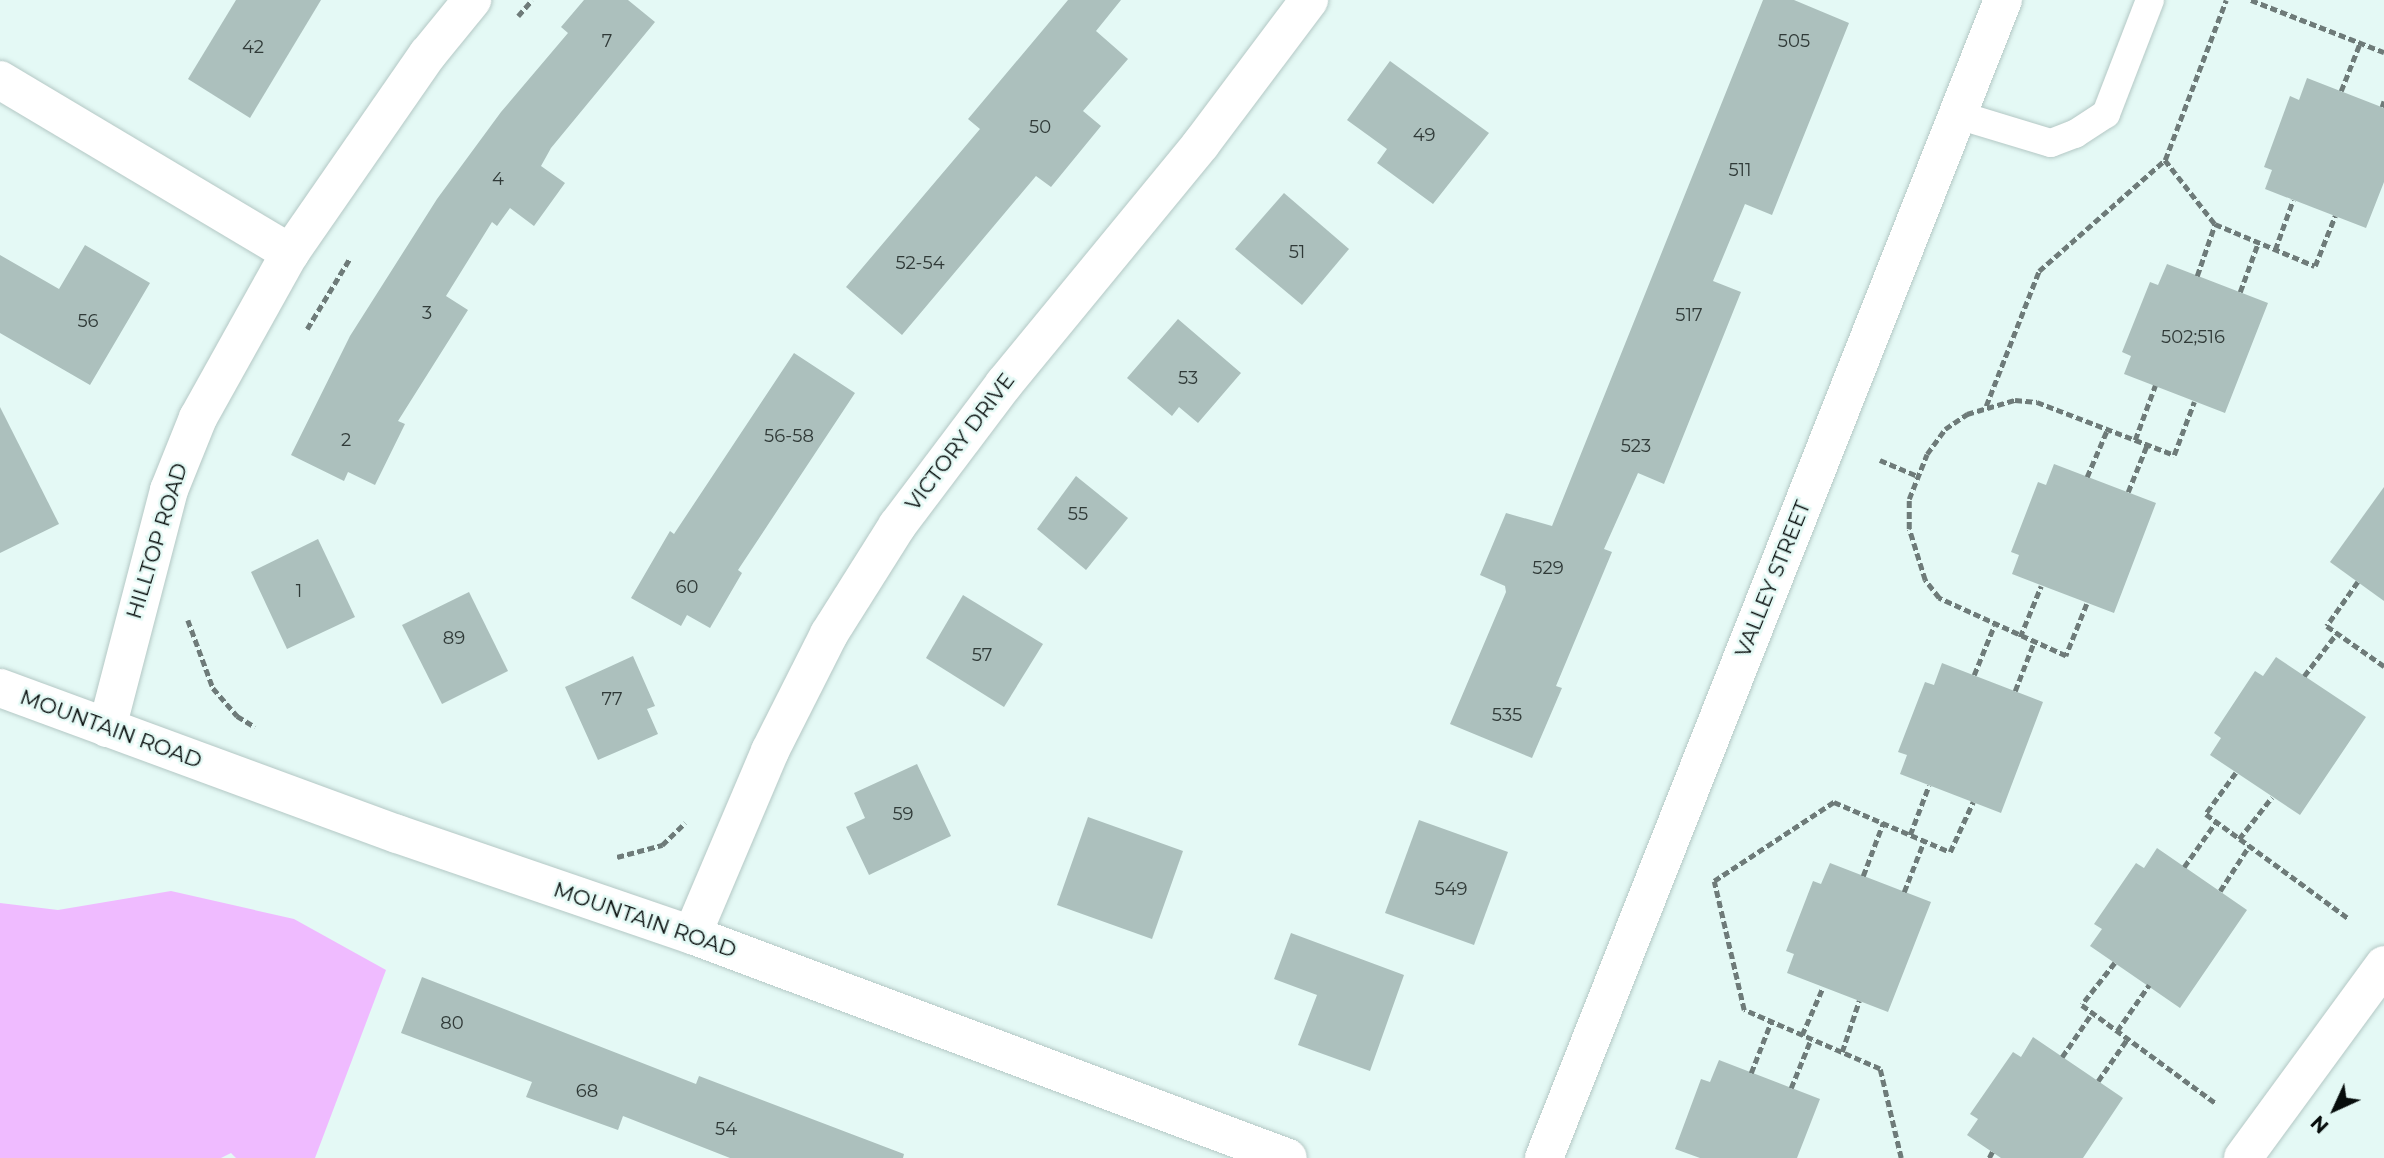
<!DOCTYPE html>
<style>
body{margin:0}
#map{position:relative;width:2384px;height:1158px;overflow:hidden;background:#e4f9f5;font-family:Montserrat,sans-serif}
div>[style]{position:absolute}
.green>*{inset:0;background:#efbbff}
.building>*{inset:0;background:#acc0bd}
.path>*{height:4.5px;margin-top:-2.25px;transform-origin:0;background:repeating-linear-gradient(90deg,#6e7b79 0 7px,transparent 0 10.5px)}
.roads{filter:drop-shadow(0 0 2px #b4c8c5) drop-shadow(0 0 2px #b4c8c5)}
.service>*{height:28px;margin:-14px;padding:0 14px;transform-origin:14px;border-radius:14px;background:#fff}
.minor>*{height:38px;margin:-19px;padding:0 19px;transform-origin:19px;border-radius:19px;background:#fff}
.tertiary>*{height:38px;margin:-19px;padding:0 19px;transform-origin:19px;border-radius:19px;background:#fff}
span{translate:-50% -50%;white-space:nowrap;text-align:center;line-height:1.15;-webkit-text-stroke:5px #e4f9f5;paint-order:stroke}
.number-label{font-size:18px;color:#303a38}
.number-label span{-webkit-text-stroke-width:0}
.street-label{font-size:21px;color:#070d0c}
.north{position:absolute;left:2300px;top:1074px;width:70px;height:70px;-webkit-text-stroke:5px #e4f9f5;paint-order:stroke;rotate:225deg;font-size:19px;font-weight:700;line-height:28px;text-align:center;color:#070d0c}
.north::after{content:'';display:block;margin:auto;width:24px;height:32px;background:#070d0c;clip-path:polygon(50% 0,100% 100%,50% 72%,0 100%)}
</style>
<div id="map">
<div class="green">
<div style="clip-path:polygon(171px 891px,294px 919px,386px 970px,315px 1158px,236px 1158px,231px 1153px,221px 1158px,0 1158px,0 903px,58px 910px)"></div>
</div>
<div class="building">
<div style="clip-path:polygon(236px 0,321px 0,250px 118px,188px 79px)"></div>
<div style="clip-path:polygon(584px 0,628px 0,655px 22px,551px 148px,541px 166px,565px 183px,534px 226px,510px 208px,497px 226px,492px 222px,446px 296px,468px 310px,398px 421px,405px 424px,375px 485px,348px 472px,344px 481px,291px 455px,350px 336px,437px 199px,501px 112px,568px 33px,561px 27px)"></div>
<div style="clip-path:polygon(1068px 0,1121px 0,1096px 31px,1128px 59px,1083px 111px,1101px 126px,1051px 187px,1036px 176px,902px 335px,846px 287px,980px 129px,968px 119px)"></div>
<div style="clip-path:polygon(1763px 0,1794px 0,1849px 23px,1772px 215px,1745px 204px,1713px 281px,1741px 292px,1664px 484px,1638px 473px,1604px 549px,1612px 552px,1556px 686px,1562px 688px,1532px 758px,1450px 724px,1506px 592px,1505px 586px,1480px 575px,1506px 513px,1552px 526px)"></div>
<div style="clip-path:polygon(1390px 61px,1489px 133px,1433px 204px,1377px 163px,1387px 149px,1347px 120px)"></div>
<div style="clip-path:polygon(2307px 78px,2384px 108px,2384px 182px,2366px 228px,2265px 189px,2272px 170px,2264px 167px,2290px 96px,2299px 100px)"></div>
<div style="clip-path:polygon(1284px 193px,1349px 249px,1302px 305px,1235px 249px)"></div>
<div style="clip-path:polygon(85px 245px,150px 283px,90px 385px,0 333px,0 255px,59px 289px)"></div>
<div style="clip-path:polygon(2167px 264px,2268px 303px,2225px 413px,2124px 374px,2131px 356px,2122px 352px,2150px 282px,2158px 285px)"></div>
<div style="clip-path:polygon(1178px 319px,1241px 373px,1198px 423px,1179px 407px,1172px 416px,1127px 378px)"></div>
<div style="clip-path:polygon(794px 353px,855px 393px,738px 570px,742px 573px,710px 628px,687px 615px,681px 626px,631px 598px,670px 531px,674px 534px)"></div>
<div style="clip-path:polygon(0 407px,59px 524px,0 553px)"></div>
<div style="clip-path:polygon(2054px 464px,2156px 503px,2114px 613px,2012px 574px,2019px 555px,2011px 552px,2038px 482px,2046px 485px)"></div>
<div style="clip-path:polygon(1076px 476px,1128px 518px,1086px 570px,1037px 529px)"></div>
<div style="clip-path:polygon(2384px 487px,2384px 601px,2330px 562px)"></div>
<div style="clip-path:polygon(318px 539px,355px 617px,287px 649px,251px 572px)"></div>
<div style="clip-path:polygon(469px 592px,508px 671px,442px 704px,402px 625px)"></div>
<div style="clip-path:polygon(963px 595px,1043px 644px,1004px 707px,926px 658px)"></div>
<div style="clip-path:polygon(633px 656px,655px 706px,647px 709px,658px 734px,598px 760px,565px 687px)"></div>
<div style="clip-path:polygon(2276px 657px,2366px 717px,2300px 815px,2210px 755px,2221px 738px,2214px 733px,2255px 671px,2263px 676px)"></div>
<div style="clip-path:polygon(1942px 663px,2043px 702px,2001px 813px,1900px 774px,1907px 755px,1898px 752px,1925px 682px,1934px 685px)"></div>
<div style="clip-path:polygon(917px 764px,951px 836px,869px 875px,846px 827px,865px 818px,854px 793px)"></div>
<div style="clip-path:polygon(1088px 817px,1183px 851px,1152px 939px,1057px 905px)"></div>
<div style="clip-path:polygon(1419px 820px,1508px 852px,1474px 945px,1385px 913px)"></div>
<div style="clip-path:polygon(2157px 848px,2247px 910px,2180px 1008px,2090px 946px,2102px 929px,2094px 924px,2136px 863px,2144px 868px)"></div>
<div style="clip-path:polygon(1830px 863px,1931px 902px,1888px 1012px,1787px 973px,1794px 954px,1786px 951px,1813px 881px,1821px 884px)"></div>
<div style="clip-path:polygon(1291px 933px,1404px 975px,1370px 1071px,1298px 1045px,1317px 995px,1274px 979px)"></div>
<div style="clip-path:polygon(422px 977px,696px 1084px,699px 1076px,904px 1154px,903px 1158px,730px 1158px,623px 1116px,618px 1130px,526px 1097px,532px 1082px,401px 1033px)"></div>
<div style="clip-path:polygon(2033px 1037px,2123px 1098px,2083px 1158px,2001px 1158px,1967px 1135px,1978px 1119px,1970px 1114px,2013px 1052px,2021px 1057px)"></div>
<div style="clip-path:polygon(1719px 1060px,1820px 1099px,1797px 1158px,1700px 1158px,1675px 1149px,1701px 1079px,1710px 1082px)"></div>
</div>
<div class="path">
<div style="left:2251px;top:0;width:143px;rotate:21.4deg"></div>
<div style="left:518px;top:16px;width:21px;rotate:-49deg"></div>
<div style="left:2341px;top:91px;width:52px;rotate:-68.4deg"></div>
<div style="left:2382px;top:107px;width:6px;rotate:-72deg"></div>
<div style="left:2165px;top:160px;width:81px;rotate:52deg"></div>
<div style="left:2215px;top:224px;width:108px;rotate:22.8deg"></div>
<div style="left:2315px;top:266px;width:54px;rotate:-68.2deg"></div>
<div style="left:2275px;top:250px;width:53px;rotate:-70.2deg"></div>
<div style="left:2197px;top:276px;width:55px;rotate:-70.9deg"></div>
<div style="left:2240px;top:292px;width:52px;rotate:-69.8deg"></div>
<div style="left:307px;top:329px;width:83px;rotate:-58.8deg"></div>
<div style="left:1986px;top:406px;width:145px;rotate:-68.6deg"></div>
<div style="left:2039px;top:271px;width:168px;rotate:-41.4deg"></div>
<div style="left:2165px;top:160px;width:171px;rotate:-69.1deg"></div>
<div style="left:2135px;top:440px;width:58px;rotate:-69.7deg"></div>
<div style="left:1880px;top:460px;width:39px;rotate:23deg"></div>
<div style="left:2087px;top:477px;width:51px;rotate:-66.9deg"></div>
<div style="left:2128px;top:492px;width:51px;rotate:-68deg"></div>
<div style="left:2358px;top:582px;width:54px;rotate:125.2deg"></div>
<div style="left:2327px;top:626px;width:70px;rotate:35.1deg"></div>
<div style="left:2087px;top:604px;width:56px;rotate:112deg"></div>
<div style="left:2066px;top:656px;width:140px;rotate:-155.5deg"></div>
<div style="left:1939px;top:598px;width:23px;rotate:-128deg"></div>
<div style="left:1925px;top:580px;width:53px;rotate:-107.4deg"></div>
<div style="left:1909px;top:529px;width:30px;rotate:-90deg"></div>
<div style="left:1909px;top:499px;width:48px;rotate:-68.2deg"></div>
<div style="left:1927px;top:454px;width:31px;rotate:-54deg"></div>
<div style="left:1945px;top:429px;width:27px;rotate:-34deg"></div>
<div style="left:1967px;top:414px;width:50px;rotate:-16.3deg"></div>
<div style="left:2015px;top:400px;width:22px;rotate:5deg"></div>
<div style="left:2037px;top:402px;width:147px;rotate:21.1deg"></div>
<div style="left:2174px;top:455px;width:57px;rotate:-69.3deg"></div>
<div style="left:188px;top:620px;width:72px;rotate:69.8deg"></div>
<div style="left:213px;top:688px;width:37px;rotate:49deg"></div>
<div style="left:237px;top:716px;width:21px;rotate:31deg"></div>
<div style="left:2020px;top:637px;width:55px;rotate:-67.6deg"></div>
<div style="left:1974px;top:675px;width:53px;rotate:-67.8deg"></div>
<div style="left:2304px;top:676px;width:54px;rotate:-52.5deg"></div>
<div style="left:2015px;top:691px;width:53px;rotate:-68.8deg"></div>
<div style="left:2236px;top:773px;width:51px;rotate:126.2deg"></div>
<div style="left:2206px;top:814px;width:176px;rotate:36.2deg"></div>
<div style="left:1910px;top:835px;width:53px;rotate:-69.2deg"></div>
<div style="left:2239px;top:839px;width:53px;rotate:-51.8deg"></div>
<div style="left:617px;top:857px;width:47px;rotate:-14.9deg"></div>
<div style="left:662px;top:845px;width:32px;rotate:-44deg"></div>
<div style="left:2184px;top:867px;width:55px;rotate:-54.6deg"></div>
<div style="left:1863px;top:876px;width:57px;rotate:-69.3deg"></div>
<div style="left:2220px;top:891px;width:54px;rotate:-57.2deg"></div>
<div style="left:1904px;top:892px;width:55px;rotate:-68.6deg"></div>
<div style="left:2115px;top:963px;width:53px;rotate:128.2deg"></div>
<div style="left:2082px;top:1005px;width:167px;rotate:36.3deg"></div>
<div style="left:2117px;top:1031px;width:56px;rotate:-55.2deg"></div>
<div style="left:1802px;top:1035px;width:52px;rotate:-66.4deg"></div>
<div style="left:1842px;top:1052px;width:54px;rotate:-71.6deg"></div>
<div style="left:2062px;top:1057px;width:53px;rotate:-55.7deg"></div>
<div style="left:1751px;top:1073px;width:55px;rotate:-68.6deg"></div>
<div style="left:2098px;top:1081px;width:52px;rotate:-55.1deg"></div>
<div style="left:1791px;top:1088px;width:53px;rotate:-67.8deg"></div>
<div style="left:1901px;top:1158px;width:91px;rotate:-103.3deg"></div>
<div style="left:1880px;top:1069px;width:148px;rotate:-156.5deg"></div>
<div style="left:1744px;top:1010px;width:132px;rotate:-103.1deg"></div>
<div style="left:1714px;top:881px;width:144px;rotate:-33.4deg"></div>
<div style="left:1834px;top:802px;width:126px;rotate:23.3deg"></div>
<div style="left:1950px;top:852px;width:55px;rotate:-65.3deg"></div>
<div style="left:1989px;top:1158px;width:7px;rotate:-63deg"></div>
</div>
<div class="roads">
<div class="service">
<div style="left:1958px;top:115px;width:97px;rotate:16.8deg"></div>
<div style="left:2051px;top:143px;width:26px;rotate:-21deg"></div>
<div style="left:2075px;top:134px;width:37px;rotate:-33deg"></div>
<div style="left:2106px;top:114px;width:122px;rotate:-68.9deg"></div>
</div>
<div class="minor">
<div style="left:0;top:80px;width:338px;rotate:30.8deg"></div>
<div style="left:0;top:688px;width:423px;rotate:20.2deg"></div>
<div style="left:397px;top:834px;width:312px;rotate:18.9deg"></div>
<div style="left:692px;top:935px;width:636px;rotate:20.51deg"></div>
<div style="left:107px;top:728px;width:246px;rotate:-75.4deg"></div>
<div style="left:169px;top:490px;width:78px;rotate:-68.1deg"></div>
<div style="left:198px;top:418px;width:189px;rotate:-60.9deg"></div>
<div style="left:290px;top:253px;width:242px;rotate:-55.3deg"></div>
<div style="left:428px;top:54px;width:70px;rotate:-50.8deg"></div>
<div style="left:692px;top:935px;width:200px;rotate:-67deg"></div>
<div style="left:770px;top:751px;width:131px;rotate:-63.2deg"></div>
<div style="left:829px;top:634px;width:128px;rotate:-57.8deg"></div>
<div style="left:897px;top:526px;width:178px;rotate:-53deg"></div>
<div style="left:1004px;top:384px;width:310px;rotate:-50.6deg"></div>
<div style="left:1201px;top:144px;width:180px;rotate:-53.1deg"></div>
<div style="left:2243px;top:1158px;width:239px;rotate:-53.8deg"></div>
</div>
<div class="tertiary">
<div style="left:1544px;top:1158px;width:1246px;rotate:-68.38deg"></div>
</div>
</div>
<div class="number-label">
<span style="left:607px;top:41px">7</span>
<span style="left:1794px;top:41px">505</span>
<span style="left:253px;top:47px">42</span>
<span style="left:1040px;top:127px">50</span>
<span style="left:1424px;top:135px">49</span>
<span style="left:1740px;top:170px">511</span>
<span style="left:498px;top:179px">4</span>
<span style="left:1297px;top:252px">51</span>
<span style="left:920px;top:263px">52-54</span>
<span style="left:427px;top:313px">3</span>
<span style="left:1689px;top:315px">517</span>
<span style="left:88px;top:321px">56</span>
<span style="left:2193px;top:337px">502;516</span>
<span style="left:1188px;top:378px">53</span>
<span style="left:789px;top:436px">56-58</span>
<span style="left:346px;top:440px">2</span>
<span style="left:1636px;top:446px">523</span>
<span style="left:1078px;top:514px">55</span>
<span style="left:1548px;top:568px">529</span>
<span style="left:687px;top:587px">60</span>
<span style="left:299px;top:591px">1</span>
<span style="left:454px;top:638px">89</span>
<span style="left:982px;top:655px">57</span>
<span style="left:612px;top:699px">77</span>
<span style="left:1507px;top:715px">535</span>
<span style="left:903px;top:814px">59</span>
<span style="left:1451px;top:889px">549</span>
<span style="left:452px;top:1023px">80</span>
<span style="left:587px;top:1091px">68</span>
<span style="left:726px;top:1129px">54</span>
</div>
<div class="street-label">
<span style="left:960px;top:442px;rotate:-53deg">VICTORY DRIVE</span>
<span style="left:157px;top:541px;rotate:-73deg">HILLTOP ROAD</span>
<span style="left:1773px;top:579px;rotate:-68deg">VALLEY STREET</span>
<span style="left:111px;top:729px;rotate:20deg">MOUNTAIN ROAD</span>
<span style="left:645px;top:920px;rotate:19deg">MOUNTAIN ROAD</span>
</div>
<div class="north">N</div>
</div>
